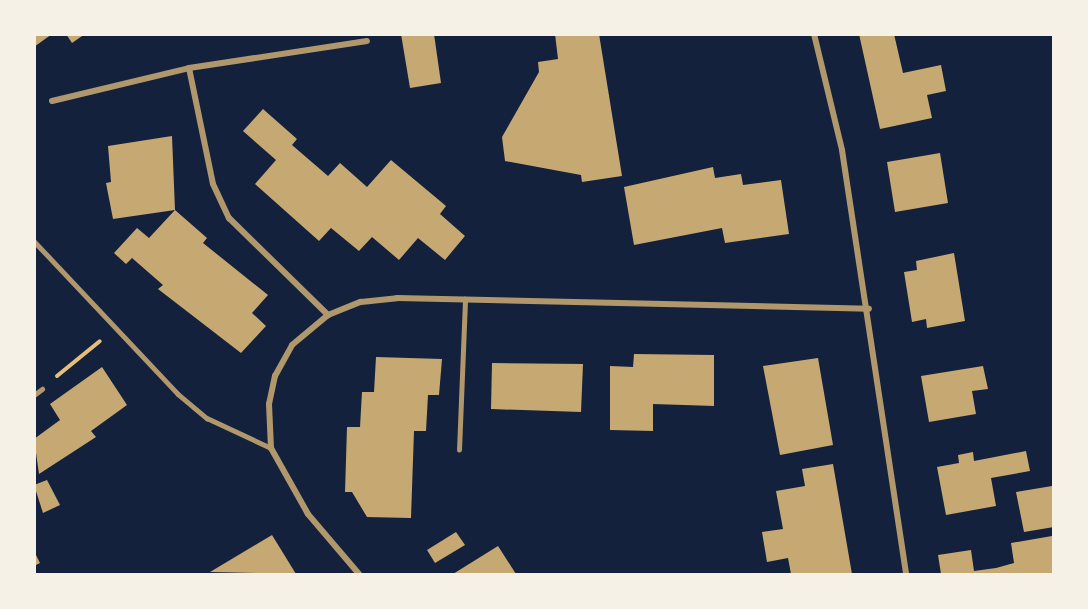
<!DOCTYPE html>
<style>
body{margin:0}
#map{position:relative;width:1088px;height:609px;overflow:hidden;background:#14213d;font-family:"Nunito Sans",sans-serif}
div>[style]{position:absolute}
.building>*{inset:0;background:#c6a872}
.path>*{height:4px;margin:-2px;padding:0 2px;transform-origin:2px;border-radius:2px;background:#e5c07b}
.service>*{height:4.5px;margin:-2.25px;padding:0 2.25px;transform-origin:2.25px;border-radius:2.25px;background:#b1986c}
.minor>*{height:6px;margin:-3px;padding:0 3px;transform-origin:3px;border-radius:3px;background:#b1986c}
span{translate:-50% -50%;white-space:nowrap;text-align:center;line-height:1.15;-webkit-text-stroke:4.5px #f6f1e7;paint-order:stroke}
.frame{position:absolute;inset:0;border:36px solid #f6f1e7;pointer-events:none}
</style>
<div id="map">
<div class="building">
<div style="clip-path:polygon(34px 34px,52px 34px,34px 47px)"></div>
<div style="clip-path:polygon(66px 34px,85px 34px,72px 43px)"></div>
<div style="clip-path:polygon(401px 34px,434px 34px,441px 83px,410px 88px)"></div>
<div style="clip-path:polygon(555px 34px,599px 34px,622px 176px,582px 182px,581px 175px,505px 161px,502px 137px,539px 72px,538px 62px,558px 59px)"></div>
<div style="clip-path:polygon(859px 34px,894px 34px,903px 73px,941px 65px,946px 91px,927px 95px,932px 118px,880px 129px)"></div>
<div style="clip-path:polygon(263px 109px,297px 139px,292px 145px,328px 176px,340px 163px,367px 187px,391px 160px,446px 206px,440px 214px,465px 236px,445px 260px,418px 238px,399px 260px,372px 237px,359px 251px,331px 228px,319px 241px,255px 184px,276px 160px,243px 131px)"></div>
<div style="clip-path:polygon(172px 136px,175px 210px,207px 238px,203px 243px,268px 295px,252px 313px,266px 326px,241px 353px,158px 289px,163px 285px,132px 258px,126px 264px,114px 253px,137px 228px,149px 238px,175px 210px,113px 219px,106px 183px,111px 182px,108px 146px)"></div>
<div style="clip-path:polygon(940px 153px,948px 203px,895px 212px,887px 162px)"></div>
<div style="clip-path:polygon(713px 167px,715px 178px,741px 174px,743px 185px,781px 180px,789px 234px,725px 243px,722px 228px,634px 245px,624px 187px)"></div>
<div style="clip-path:polygon(954px 253px,965px 321px,927px 328px,926px 319px,912px 322px,904px 272px,917px 270px,916px 261px)"></div>
<div style="clip-path:polygon(634px 354px,714px 355px,714px 406px,653px 404px,653px 431px,610px 430px,610px 366px,633px 367px)"></div>
<div style="clip-path:polygon(376px 357px,442px 359px,439px 395px,428px 395px,426px 431px,414px 431px,411px 518px,367px 517px,352px 492px,345px 492px,347px 427px,360px 427px,362px 392px,374px 392px)"></div>
<div style="clip-path:polygon(818px 358px,833px 445px,780px 455px,763px 366px)"></div>
<div style="clip-path:polygon(492px 363px,583px 364px,581px 412px,491px 409px)"></div>
<div style="clip-path:polygon(983px 366px,988px 389px,972px 391px,976px 414px,929px 422px,921px 376px)"></div>
<div style="clip-path:polygon(102px 367px,127px 405px,91px 431px,96px 437px,39px 474px,34px 439px,60px 420px,50px 404px)"></div>
<div style="clip-path:polygon(1026px 451px,1030px 471px,991px 478px,996px 506px,946px 515px,937px 467px,959px 463px,958px 455px,973px 452px,974px 461px)"></div>
<div style="clip-path:polygon(833px 464px,852px 574px,791px 574px,788px 558px,767px 562px,762px 532px,783px 529px,776px 491px,805px 486px,802px 469px)"></div>
<div style="clip-path:polygon(47px 480px,60px 505px,43px 513px,34px 485px)"></div>
<div style="clip-path:polygon(1052px 486px,1054px 527px,1024px 532px,1016px 492px)"></div>
<div style="clip-path:polygon(456px 532px,465px 545px,435px 563px,427px 550px)"></div>
<div style="clip-path:polygon(272px 535px,296px 574px,210px 572px)"></div>
<div style="clip-path:polygon(1052px 536px,1054px 574px,941px 574px,938px 555px,971px 550px,974px 571px,996px 568px,1014px 563px,1011px 543px)"></div>
<div style="clip-path:polygon(498px 546px,516px 574px,453px 574px)"></div>
<div style="clip-path:polygon(34px 551px,40px 563px,34px 566px)"></div>
</div>
<div class="path">
<div style="left:57px;top:376px;width:55px;rotate:-39.1deg"></div>
</div>
<div class="service">
<div style="left:34px;top:241px;width:210px;rotate:46.7deg"></div>
<div style="left:178px;top:394px;width:38px;rotate:40deg"></div>
<div style="left:207px;top:418px;width:71px;rotate:25.1deg"></div>
<div style="left:34px;top:395px;width:10px;rotate:-37deg"></div>
<div style="left:459px;top:450px;width:151px;rotate:-87.7deg"></div>
</div>
<div class="minor">
<div style="left:814px;top:34px;width:119px;rotate:76.4deg"></div>
<div style="left:842px;top:150px;width:429px;rotate:81.4deg"></div>
<div style="left:189px;top:68px;width:118px;rotate:78.3deg"></div>
<div style="left:213px;top:184px;width:38px;rotate:65deg"></div>
<div style="left:229px;top:218px;width:139px;rotate:44.4deg"></div>
<div style="left:52px;top:101px;width:141px;rotate:-13.5deg"></div>
<div style="left:189px;top:68px;width:180px;rotate:-8.6deg"></div>
<div style="left:359px;top:574px;width:79px;rotate:-130.4deg"></div>
<div style="left:308px;top:514px;width:76px;rotate:-119.3deg"></div>
<div style="left:271px;top:448px;width:44px;rotate:-92.6deg"></div>
<div style="left:269px;top:404px;width:29px;rotate:-78deg"></div>
<div style="left:275px;top:376px;width:35px;rotate:-61deg"></div>
<div style="left:292px;top:345px;width:47px;rotate:-39.8deg"></div>
<div style="left:328px;top:315px;width:35px;rotate:-22deg"></div>
<div style="left:361px;top:302px;width:36px;rotate:-6deg"></div>
<div style="left:397px;top:298px;width:472px;rotate:1.3deg"></div>
</div>
<div class="frame"></div>
</div>
